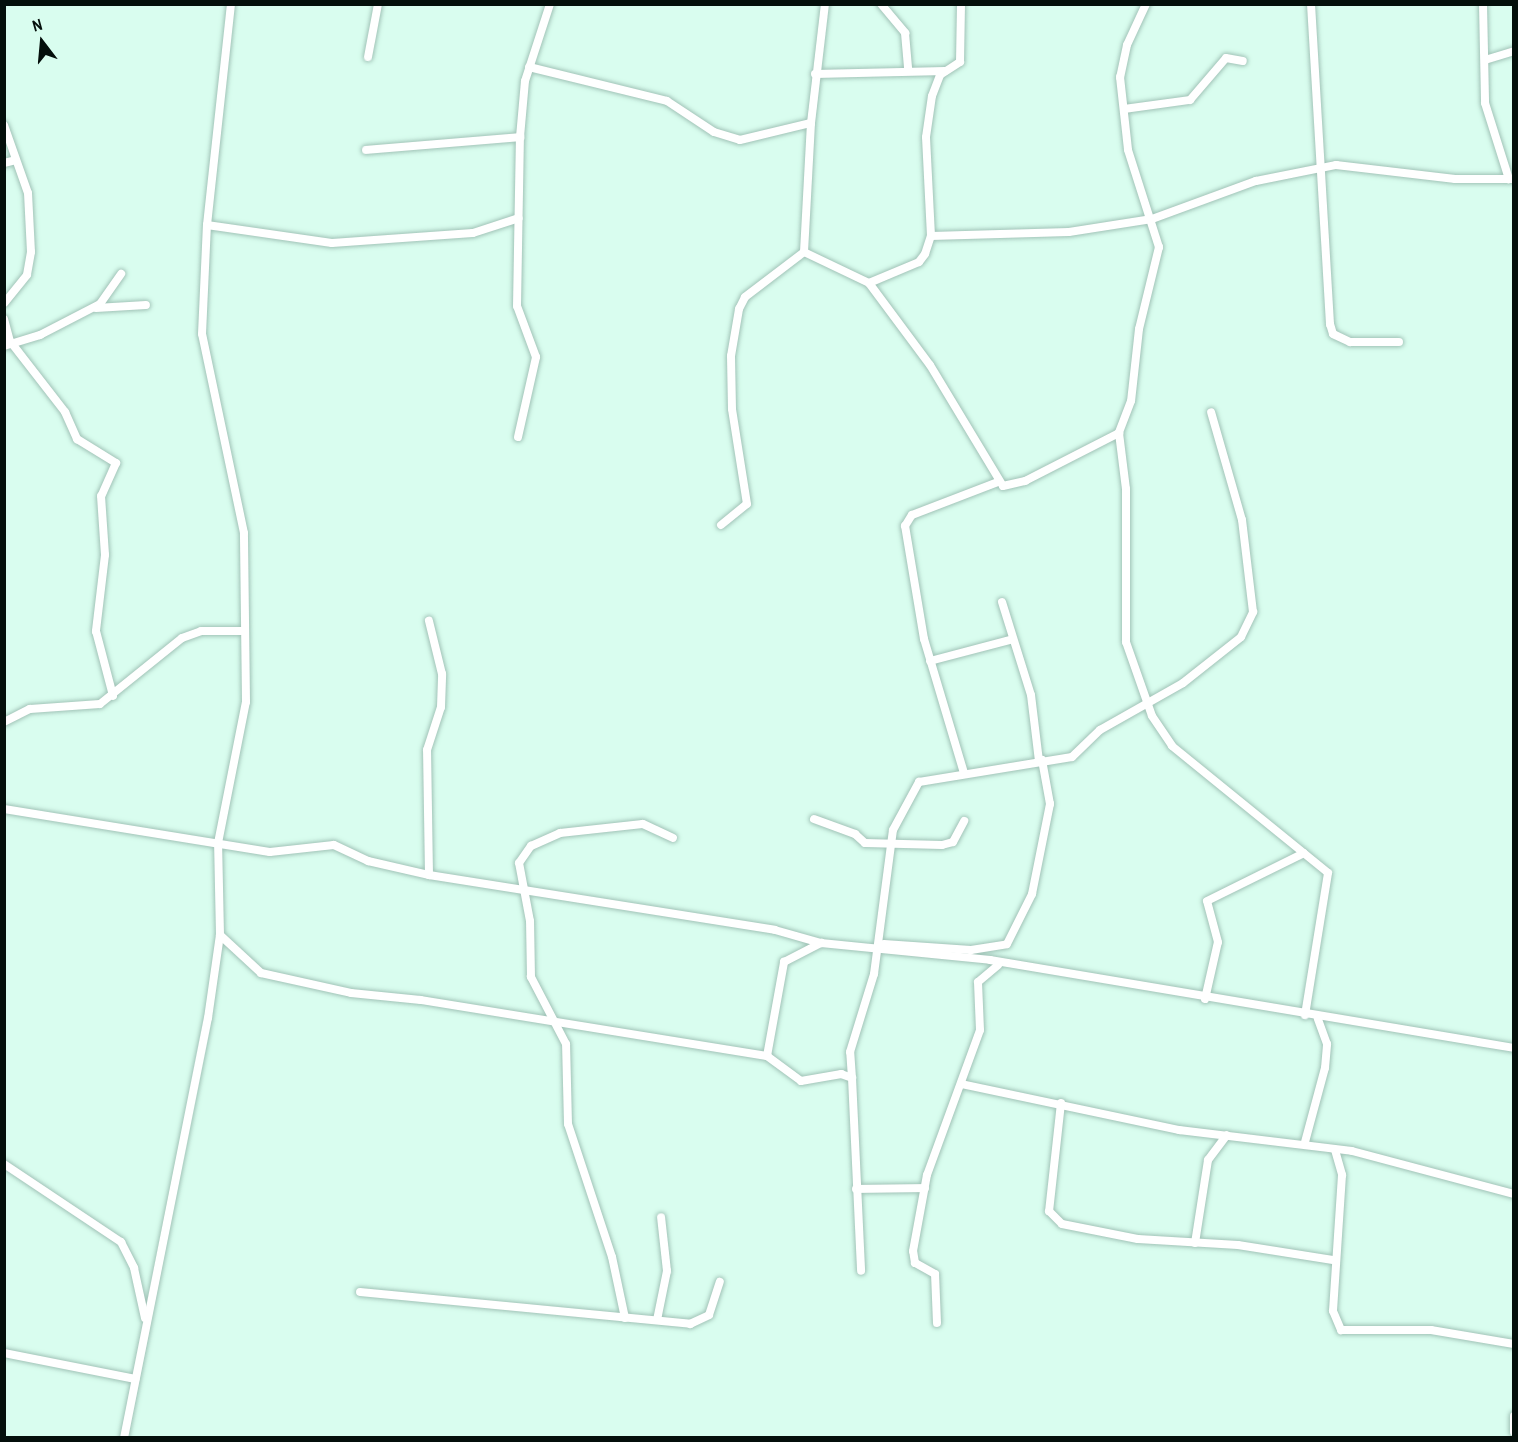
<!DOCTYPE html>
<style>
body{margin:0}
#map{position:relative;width:1518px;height:1442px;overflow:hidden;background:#d9fdef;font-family:"Archivo Narrow",sans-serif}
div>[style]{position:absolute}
.roads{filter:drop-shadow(0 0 2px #a1c3b7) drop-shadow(0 0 2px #a1c3b7)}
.street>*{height:8px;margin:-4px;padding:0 4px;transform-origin:4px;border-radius:4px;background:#fff}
span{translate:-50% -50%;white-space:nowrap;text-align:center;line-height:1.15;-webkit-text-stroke:4.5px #d9fdef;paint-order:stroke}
.frame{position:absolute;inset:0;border:6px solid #040f0b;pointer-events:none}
.north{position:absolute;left:12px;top:12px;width:60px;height:60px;-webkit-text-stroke:4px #d9fdef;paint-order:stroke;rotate:344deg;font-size:16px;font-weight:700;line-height:24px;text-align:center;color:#040f0b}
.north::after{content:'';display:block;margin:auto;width:21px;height:27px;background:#040f0b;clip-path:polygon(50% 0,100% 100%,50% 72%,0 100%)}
</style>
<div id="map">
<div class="roads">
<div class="street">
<div style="left:881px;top:4px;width:38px;rotate:50deg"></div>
<div style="left:905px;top:33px;width:38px;rotate:85deg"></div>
<div style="left:1146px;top:4px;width:45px;rotate:114.9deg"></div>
<div style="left:1127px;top:45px;width:33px;rotate:102deg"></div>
<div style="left:1120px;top:77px;width:73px;rotate:83.7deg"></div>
<div style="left:1128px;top:150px;width:102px;rotate:72.3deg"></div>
<div style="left:1159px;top:247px;width:84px;rotate:103.7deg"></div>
<div style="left:1139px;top:329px;width:72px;rotate:96.3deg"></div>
<div style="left:1131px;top:401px;width:34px;rotate:111deg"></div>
<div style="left:1119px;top:433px;width:56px;rotate:82.9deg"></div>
<div style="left:1126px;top:489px;width:153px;rotate:90deg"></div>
<div style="left:1126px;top:642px;width:78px;rotate:70.6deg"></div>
<div style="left:1152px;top:716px;width:36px;rotate:56deg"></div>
<div style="left:1172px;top:746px;width:201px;rotate:39.1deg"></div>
<div style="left:1328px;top:873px;width:144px;rotate:99.2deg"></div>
<div style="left:1311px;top:4px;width:321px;rotate:86.6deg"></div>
<div style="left:1330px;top:324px;width:10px;rotate:73deg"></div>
<div style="left:1333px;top:334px;width:19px;rotate:25deg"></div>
<div style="left:1350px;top:342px;width:49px"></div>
<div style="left:1483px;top:4px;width:99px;rotate:88.8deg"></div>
<div style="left:1485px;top:103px;width:80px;rotate:72.5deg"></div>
<div style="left:368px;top:57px;width:54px;rotate:-79.3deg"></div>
<div style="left:1485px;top:60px;width:30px;rotate:-17deg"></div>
<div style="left:529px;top:67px;width:142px;rotate:13.8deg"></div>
<div style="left:667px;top:101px;width:56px;rotate:33.4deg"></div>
<div style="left:714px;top:132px;width:27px;rotate:17deg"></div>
<div style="left:740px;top:140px;width:73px;rotate:-13.5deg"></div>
<div style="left:815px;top:74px;width:130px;rotate:-1.3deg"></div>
<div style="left:1124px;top:109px;width:67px;rotate:-7.8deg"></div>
<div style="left:1190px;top:100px;width:55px;rotate:-49.4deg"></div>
<div style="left:1226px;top:58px;width:17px;rotate:10deg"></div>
<div style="left:4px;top:125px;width:72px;rotate:70.6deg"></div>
<div style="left:28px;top:193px;width:59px;rotate:87.1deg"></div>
<div style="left:31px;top:252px;width:23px;rotate:100deg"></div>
<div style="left:27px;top:275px;width:36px;rotate:129deg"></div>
<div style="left:366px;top:150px;width:155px;rotate:-4.8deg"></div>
<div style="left:4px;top:163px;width:12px;rotate:-14deg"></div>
<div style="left:207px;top:225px;width:126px;rotate:8.2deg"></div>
<div style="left:332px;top:243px;width:141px;rotate:-4.1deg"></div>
<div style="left:473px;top:233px;width:48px;rotate:-18.1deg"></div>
<div style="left:931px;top:236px;width:138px;rotate:-1.7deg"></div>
<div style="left:1069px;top:232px;width:84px;rotate:-8.9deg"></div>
<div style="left:1152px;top:219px;width:111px;rotate:-20.1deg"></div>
<div style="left:1256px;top:181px;width:82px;rotate:-11.3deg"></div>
<div style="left:1336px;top:165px;width:120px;rotate:6.7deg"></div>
<div style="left:1455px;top:179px;width:59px"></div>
<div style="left:804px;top:252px;width:72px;rotate:25.5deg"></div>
<div style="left:869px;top:283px;width:102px;rotate:53.4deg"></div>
<div style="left:930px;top:365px;width:141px;rotate:58.9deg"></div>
<div style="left:1003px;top:486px;width:23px;rotate:-13deg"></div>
<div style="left:1025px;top:481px;width:106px;rotate:-27.1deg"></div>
<div style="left:869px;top:283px;width:54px;rotate:-22.8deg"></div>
<div style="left:919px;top:262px;width:10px;rotate:-53deg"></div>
<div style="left:925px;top:254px;width:19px;rotate:-72deg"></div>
<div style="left:931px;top:236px;width:99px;rotate:-92.9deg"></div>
<div style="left:926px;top:137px;width:41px;rotate:-81.7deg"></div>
<div style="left:932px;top:96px;width:22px;rotate:-69deg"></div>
<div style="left:940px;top:75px;width:24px;rotate:-33deg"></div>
<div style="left:960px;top:62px;width:58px;rotate:-89deg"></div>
<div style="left:96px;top:308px;width:50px;rotate:-3.4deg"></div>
<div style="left:4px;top:319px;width:23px;rotate:75deg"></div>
<div style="left:10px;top:341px;width:90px;rotate:52.2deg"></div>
<div style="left:65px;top:412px;width:30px;rotate:66deg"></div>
<div style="left:77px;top:439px;width:46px;rotate:31.6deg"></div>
<div style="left:116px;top:463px;width:36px;rotate:114deg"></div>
<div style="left:101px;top:496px;width:59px;rotate:86.1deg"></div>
<div style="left:105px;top:555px;width:77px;rotate:96.8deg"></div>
<div style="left:96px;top:631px;width:67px;rotate:75.3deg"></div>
<div style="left:4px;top:346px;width:38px;rotate:-17deg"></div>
<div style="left:40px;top:335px;width:68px;rotate:-27.3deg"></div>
<div style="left:100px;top:304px;width:37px;rotate:-55deg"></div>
<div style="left:518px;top:437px;width:82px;rotate:-77.3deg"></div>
<div style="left:536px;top:357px;width:54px;rotate:-110.4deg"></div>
<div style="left:517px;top:306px;width:169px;rotate:-89deg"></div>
<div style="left:520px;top:137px;width:56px;rotate:-84.9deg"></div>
<div style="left:525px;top:81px;width:81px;rotate:-72deg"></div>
<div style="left:721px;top:525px;width:33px;rotate:-39deg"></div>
<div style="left:747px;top:504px;width:96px;rotate:-99deg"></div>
<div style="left:732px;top:409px;width:53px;rotate:-91.1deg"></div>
<div style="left:731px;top:356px;width:48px;rotate:-80.3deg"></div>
<div style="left:739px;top:309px;width:13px;rotate:-63deg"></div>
<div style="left:745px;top:297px;width:74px;rotate:-37.3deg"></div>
<div style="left:804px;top:252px;width:129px;rotate:-86.9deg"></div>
<div style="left:811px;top:123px;width:120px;rotate:-83.3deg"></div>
<div style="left:1002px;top:602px;width:97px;rotate:72.7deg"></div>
<div style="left:1031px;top:695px;width:66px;rotate:83.1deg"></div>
<div style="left:930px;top:661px;width:83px;rotate:-14.7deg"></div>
<div style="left:4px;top:722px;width:29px;rotate:-27deg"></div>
<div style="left:30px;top:709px;width:70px;rotate:-4.1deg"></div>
<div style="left:100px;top:704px;width:105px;rotate:-38.8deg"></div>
<div style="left:182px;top:638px;width:20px;rotate:-20deg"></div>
<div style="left:201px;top:631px;width:43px"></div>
<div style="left:964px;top:773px;width:140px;rotate:-106.6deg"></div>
<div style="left:924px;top:639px;width:115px;rotate:-99.5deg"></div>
<div style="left:905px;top:526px;width:13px;rotate:-58deg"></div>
<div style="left:912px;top:515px;width:92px;rotate:-21deg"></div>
<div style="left:4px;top:809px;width:269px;rotate:9.2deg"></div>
<div style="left:270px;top:852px;width:64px;rotate:-6.2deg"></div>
<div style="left:334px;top:845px;width:38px;rotate:25deg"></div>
<div style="left:368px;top:861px;width:63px;rotate:12.9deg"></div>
<div style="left:429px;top:875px;width:350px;rotate:9deg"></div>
<div style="left:775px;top:930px;width:48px;rotate:15.8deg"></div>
<div style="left:821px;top:943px;width:170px;rotate:5.7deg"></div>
<div style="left:990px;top:960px;width:531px;rotate:9.53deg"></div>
<div style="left:814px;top:819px;width:44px;rotate:20.1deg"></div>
<div style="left:855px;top:834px;width:13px;rotate:42deg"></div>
<div style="left:865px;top:843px;width:77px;rotate:1.5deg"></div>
<div style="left:942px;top:845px;width:11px;rotate:-15deg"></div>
<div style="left:953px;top:842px;width:24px;rotate:-62deg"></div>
<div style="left:429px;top:875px;width:125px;rotate:-90.9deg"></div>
<div style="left:427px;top:750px;width:45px;rotate:-72deg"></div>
<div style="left:441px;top:707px;width:33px;rotate:-88deg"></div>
<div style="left:442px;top:674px;width:55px;rotate:-103.8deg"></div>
<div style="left:220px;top:935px;width:56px;rotate:42.8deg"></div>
<div style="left:261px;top:973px;width:92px;rotate:12.5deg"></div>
<div style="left:351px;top:993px;width:70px;rotate:5.7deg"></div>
<div style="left:421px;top:1000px;width:351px;rotate:9.2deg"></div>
<div style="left:767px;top:1056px;width:42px;rotate:36.3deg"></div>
<div style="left:801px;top:1081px;width:41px;rotate:-9.9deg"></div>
<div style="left:841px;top:1074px;width:12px;rotate:20deg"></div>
<div style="left:852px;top:1078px;width:193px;rotate:87.3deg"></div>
<div style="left:884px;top:944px;width:87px;rotate:3.9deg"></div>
<div style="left:971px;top:950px;width:36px;rotate:-9deg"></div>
<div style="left:1007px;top:944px;width:56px;rotate:-63.4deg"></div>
<div style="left:1032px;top:894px;width:92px;rotate:-78.7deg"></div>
<div style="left:1050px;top:804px;width:45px;rotate:-100.3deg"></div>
<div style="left:1205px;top:999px;width:58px;rotate:-77.2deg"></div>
<div style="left:1218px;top:942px;width:42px;rotate:-105deg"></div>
<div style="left:1207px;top:901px;width:108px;rotate:-26.3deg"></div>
<div style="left:767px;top:1056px;width:96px;rotate:-79.7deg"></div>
<div style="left:784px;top:962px;width:42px;rotate:-27.2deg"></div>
<div style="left:852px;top:1078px;width:26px;rotate:-94deg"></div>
<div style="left:850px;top:1052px;width:82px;rotate:-72.9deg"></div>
<div style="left:874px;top:974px;width:145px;rotate:-82.5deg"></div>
<div style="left:893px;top:830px;width:55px;rotate:-61.6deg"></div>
<div style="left:919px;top:782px;width:155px;rotate:-9.3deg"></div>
<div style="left:1072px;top:757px;width:39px;rotate:-44deg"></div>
<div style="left:1100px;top:730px;width:95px;rotate:-29.5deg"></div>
<div style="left:1183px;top:683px;width:74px;rotate:-38.4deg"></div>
<div style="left:1241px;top:637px;width:28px;rotate:-64deg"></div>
<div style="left:1253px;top:612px;width:93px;rotate:-96.8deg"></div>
<div style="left:1242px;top:520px;width:112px;rotate:-106deg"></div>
<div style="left:961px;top:1084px;width:223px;rotate:11.9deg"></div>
<div style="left:1179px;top:1130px;width:174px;rotate:6.9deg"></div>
<div style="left:1352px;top:1151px;width:168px;rotate:14.9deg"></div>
<div style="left:1061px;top:1103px;width:109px;rotate:96.3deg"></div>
<div style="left:1049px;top:1211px;width:18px;rotate:45deg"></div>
<div style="left:1062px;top:1224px;width:77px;rotate:11.2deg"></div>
<div style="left:1138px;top:1239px;width:100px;rotate:3.4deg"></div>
<div style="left:1238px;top:1245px;width:96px;rotate:9deg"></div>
<div style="left:1305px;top:1142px;width:77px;rotate:-74.9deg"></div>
<div style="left:1325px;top:1068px;width:24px;rotate:-85deg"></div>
<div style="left:1327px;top:1044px;width:27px;rotate:-110deg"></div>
<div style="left:1335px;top:1150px;width:26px;rotate:74deg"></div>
<div style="left:1342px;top:1175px;width:136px;rotate:93.8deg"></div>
<div style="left:1333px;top:1311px;width:21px;rotate:67deg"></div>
<div style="left:1341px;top:1330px;width:90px"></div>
<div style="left:1431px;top:1330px;width:84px;rotate:9.6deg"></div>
<div style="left:4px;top:1164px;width:141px;rotate:33.7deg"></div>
<div style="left:121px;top:1242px;width:29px;rotate:63deg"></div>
<div style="left:134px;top:1268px;width:51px;rotate:77.6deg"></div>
<div style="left:856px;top:1189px;width:69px;rotate:-0.8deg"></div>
<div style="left:1195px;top:1243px;width:84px;rotate:-81.1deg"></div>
<div style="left:1208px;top:1160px;width:31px;rotate:-53deg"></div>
<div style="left:360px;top:1292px;width:332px;rotate:5.5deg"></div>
<div style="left:690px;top:1324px;width:21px;rotate:-25deg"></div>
<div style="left:709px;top:1315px;width:35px;rotate:-72deg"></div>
<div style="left:625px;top:1318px;width:62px;rotate:-102deg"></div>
<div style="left:612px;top:1257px;width:140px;rotate:-108.3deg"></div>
<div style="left:568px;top:1124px;width:80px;rotate:-91.4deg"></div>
<div style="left:566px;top:1044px;width:76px;rotate:-117.6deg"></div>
<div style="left:531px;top:977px;width:56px;rotate:-91deg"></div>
<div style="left:530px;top:921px;width:59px;rotate:-100.7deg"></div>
<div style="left:519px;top:863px;width:21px;rotate:-55deg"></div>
<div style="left:531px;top:846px;width:32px;rotate:-24deg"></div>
<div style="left:560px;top:833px;width:83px;rotate:-6.2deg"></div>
<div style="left:643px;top:824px;width:33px;rotate:25deg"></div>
<div style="left:657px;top:1320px;width:50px;rotate:-78.5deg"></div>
<div style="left:667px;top:1271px;width:54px;rotate:-96.3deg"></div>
<div style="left:937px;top:1323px;width:49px;rotate:-92.3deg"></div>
<div style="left:935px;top:1274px;width:23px;rotate:-151deg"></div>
<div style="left:915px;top:1263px;width:12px;rotate:-99deg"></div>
<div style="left:913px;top:1251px;width:77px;rotate:-79.6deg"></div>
<div style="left:927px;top:1175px;width:154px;rotate:-69.9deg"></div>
<div style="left:980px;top:1030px;width:48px;rotate:-92.4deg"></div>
<div style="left:978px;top:982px;width:26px;rotate:-40deg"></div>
<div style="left:4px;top:1353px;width:134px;rotate:11.2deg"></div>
<div style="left:1514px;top:1416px;width:16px;rotate:90deg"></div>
<div style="left:124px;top:1438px;width:428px;rotate:-78.7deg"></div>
<div style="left:208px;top:1018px;width:84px;rotate:-81.8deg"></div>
<div style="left:220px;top:935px;width:92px;rotate:-91.2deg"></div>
<div style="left:218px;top:843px;width:144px;rotate:-78.8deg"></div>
<div style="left:246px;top:702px;width:169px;rotate:-90.7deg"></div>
<div style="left:244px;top:533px;width:203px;rotate:-101.9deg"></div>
<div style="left:202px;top:334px;width:109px;rotate:-87.4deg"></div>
<div style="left:207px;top:225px;width:222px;rotate:-83.8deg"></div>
</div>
</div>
<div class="frame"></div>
<div class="north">N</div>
</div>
